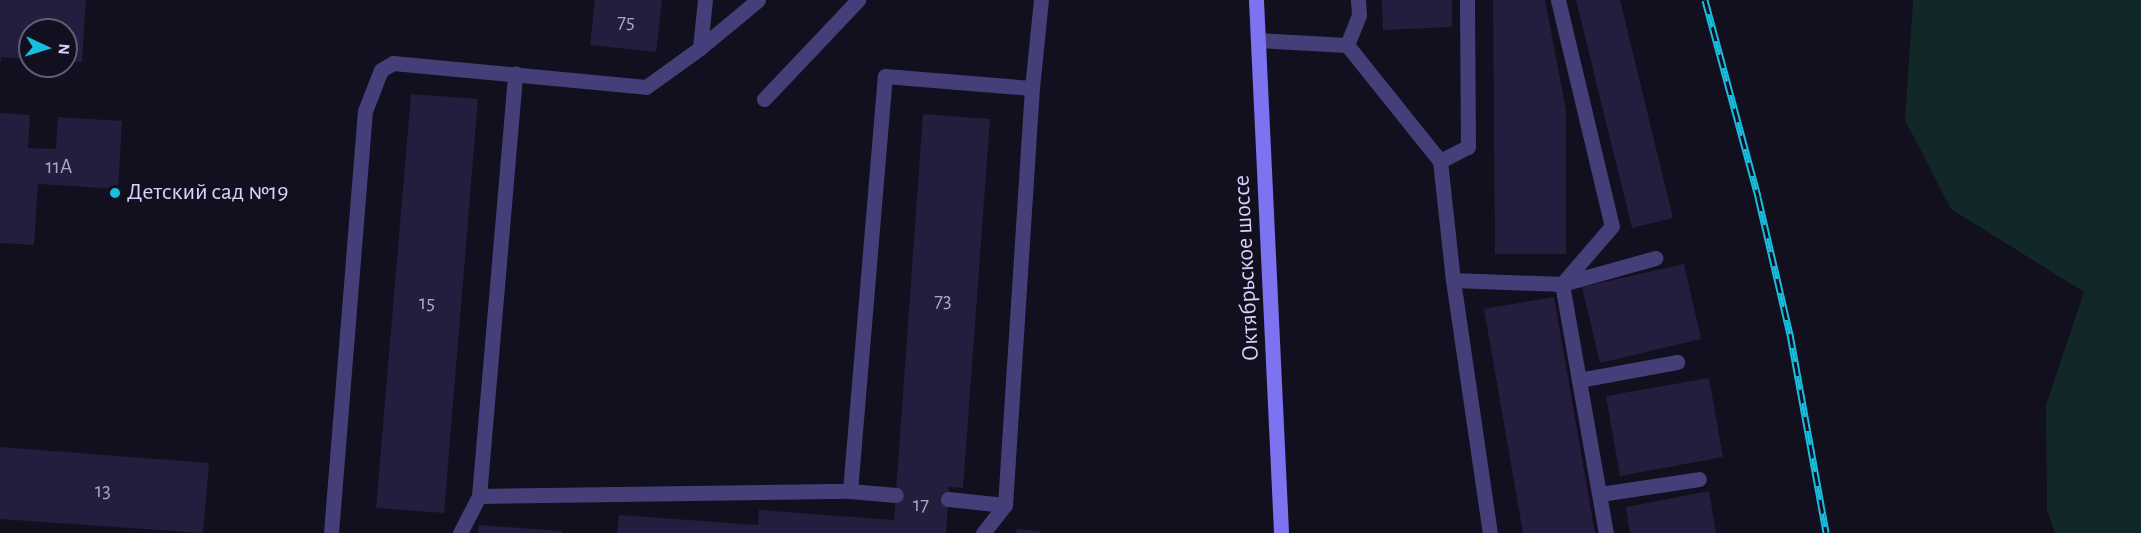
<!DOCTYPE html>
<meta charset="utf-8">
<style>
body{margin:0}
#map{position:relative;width:2141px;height:533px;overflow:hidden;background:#120f1e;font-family:"Alegreya Sans",sans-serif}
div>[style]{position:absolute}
.green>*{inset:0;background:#122727}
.building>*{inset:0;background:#251d3d}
.lane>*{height:15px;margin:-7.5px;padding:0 7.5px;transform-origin:7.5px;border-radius:7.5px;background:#443f78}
.secondary>*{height:15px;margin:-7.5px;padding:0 7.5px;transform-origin:7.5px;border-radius:7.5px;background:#7d72f0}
.rail>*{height:7px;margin-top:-3.5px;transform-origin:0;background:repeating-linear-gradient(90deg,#120f1e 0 14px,#18bede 0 28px);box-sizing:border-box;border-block:2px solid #18bede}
.dots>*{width:16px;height:16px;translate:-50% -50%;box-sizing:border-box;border:3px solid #120f1e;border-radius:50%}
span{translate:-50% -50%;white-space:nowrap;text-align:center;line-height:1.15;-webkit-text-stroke:4.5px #120f1e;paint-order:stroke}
.number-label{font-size:21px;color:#aba4cb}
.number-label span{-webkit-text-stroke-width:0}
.poi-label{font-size:24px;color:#d8d1fa}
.left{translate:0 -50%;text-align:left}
.street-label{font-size:24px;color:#d8d1fa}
.north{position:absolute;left:18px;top:18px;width:60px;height:60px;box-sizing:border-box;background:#120f1e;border:2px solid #615d76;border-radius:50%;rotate:94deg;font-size:16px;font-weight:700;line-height:24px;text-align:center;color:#d8d1fa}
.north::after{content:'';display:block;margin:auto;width:21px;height:27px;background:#18bede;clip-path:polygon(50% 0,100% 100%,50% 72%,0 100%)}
</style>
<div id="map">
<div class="green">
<div style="clip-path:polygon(1913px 0,2141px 0,2141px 533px,2055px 533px,2047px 510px,2046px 405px,2084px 292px,1951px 209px,1905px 120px)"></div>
</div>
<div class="building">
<div style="clip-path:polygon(0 0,86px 0,82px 62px,66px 61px,66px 30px,30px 30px,30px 59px,2px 57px,0 63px)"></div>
<div style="clip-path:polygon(595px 0,662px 0,656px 52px,590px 45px)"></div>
<div style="clip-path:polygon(1382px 0,1452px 0,1452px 27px,1383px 30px)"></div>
<div style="clip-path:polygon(1493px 0,1545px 0,1566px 110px,1566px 254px,1495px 254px)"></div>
<div style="clip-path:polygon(1576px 0,1620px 0,1673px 218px,1632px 228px)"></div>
<div style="clip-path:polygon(411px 94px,478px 99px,444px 513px,376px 508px)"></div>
<div style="clip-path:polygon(0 113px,30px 115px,28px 148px,56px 149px,58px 117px,122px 121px,118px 189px,38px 184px,34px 245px,0 243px)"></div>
<div style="clip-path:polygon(923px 114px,990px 119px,963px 488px,949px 487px,946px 533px,617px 533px,619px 515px,758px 525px,759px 510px,894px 520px)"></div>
<div style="clip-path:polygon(1684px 264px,1701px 339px,1600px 363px,1582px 287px)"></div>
<div style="clip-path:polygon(1554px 297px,1595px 533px,1523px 533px,1484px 309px)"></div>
<div style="clip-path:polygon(1709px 378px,1723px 457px,1620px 476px,1606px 396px)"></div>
<div style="clip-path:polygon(0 447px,209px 463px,203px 533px,0 519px)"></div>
<div style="clip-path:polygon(1709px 491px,1716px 533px,1630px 533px,1626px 507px)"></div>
<div style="clip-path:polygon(479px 525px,562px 531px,562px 533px,478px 533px)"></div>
<div style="clip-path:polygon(1017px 529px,1040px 531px,1040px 533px,1016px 533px)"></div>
</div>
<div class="lane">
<div style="left:1558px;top:0;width:232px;rotate:76.6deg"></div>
<div style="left:1612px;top:226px;width:77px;rotate:130.8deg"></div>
<div style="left:1258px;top:40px;width:89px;rotate:3.2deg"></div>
<div style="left:1347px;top:45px;width:149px;rotate:51.3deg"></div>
<div style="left:1440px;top:161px;width:120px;rotate:83.8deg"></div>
<div style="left:1453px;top:280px;width:256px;rotate:81.7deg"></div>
<div style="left:1347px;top:45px;width:32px;rotate:-68deg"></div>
<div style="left:1359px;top:15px;width:15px;rotate:-94deg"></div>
<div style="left:700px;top:48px;width:48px;rotate:-84.1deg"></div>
<div style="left:764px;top:99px;width:137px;rotate:-46.5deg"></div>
<div style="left:1440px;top:161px;width:31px;rotate:-27deg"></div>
<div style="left:1468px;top:147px;width:147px;rotate:-90.4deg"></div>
<div style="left:1453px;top:280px;width:109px;rotate:2.1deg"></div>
<div style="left:1562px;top:284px;width:253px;rotate:80deg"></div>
<div style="left:1562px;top:284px;width:97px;rotate:-15.6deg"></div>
<div style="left:1579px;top:380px;width:100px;rotate:-10.4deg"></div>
<div style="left:850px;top:491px;width:416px;rotate:-85.2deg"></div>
<div style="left:885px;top:76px;width:147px;rotate:4.7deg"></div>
<div style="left:1600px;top:494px;width:100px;rotate:-8.6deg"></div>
<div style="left:479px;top:496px;width:424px;rotate:-85.1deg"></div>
<div style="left:948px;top:499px;width:57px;rotate:6deg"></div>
<div style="left:331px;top:533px;width:423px;rotate:-85.4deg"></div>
<div style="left:365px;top:111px;width:44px;rotate:-68.7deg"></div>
<div style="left:381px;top:70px;width:14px;rotate:-30deg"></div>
<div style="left:393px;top:63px;width:254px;rotate:5.4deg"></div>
<div style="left:646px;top:87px;width:67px;rotate:-35.8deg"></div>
<div style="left:700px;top:48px;width:75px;rotate:-39.6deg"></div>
<div style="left:460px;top:533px;width:42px;rotate:-62.8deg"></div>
<div style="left:479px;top:496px;width:371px;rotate:-0.8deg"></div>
<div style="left:850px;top:491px;width:46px;rotate:5deg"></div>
<div style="left:983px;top:533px;width:36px;rotate:-52deg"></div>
<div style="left:1005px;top:505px;width:418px;rotate:-86.3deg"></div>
<div style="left:1032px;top:88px;width:88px;rotate:-84.2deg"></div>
</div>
<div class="secondary">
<div style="left:1256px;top:0;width:534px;rotate:87.31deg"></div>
</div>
<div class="rail">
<div style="left:1705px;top:0;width:204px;rotate:74.9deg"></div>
<div style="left:1758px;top:197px;width:141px;rotate:76.9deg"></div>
<div style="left:1790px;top:334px;width:202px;rotate:79.7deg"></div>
</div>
<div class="dots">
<div style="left:115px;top:193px;background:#18bede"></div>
</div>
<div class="number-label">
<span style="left:626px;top:22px">75</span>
<span style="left:59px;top:167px">11А</span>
<span style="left:943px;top:301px">73</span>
<span style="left:427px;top:303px">15</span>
<span style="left:103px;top:491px">13</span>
<span style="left:921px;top:505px">17</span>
</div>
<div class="poi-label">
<span class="left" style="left:127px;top:193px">Детский сад №19</span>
</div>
<div class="street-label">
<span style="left:1247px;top:268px;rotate:-93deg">Октябрьское шоссе</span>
</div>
<div class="north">N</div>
</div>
